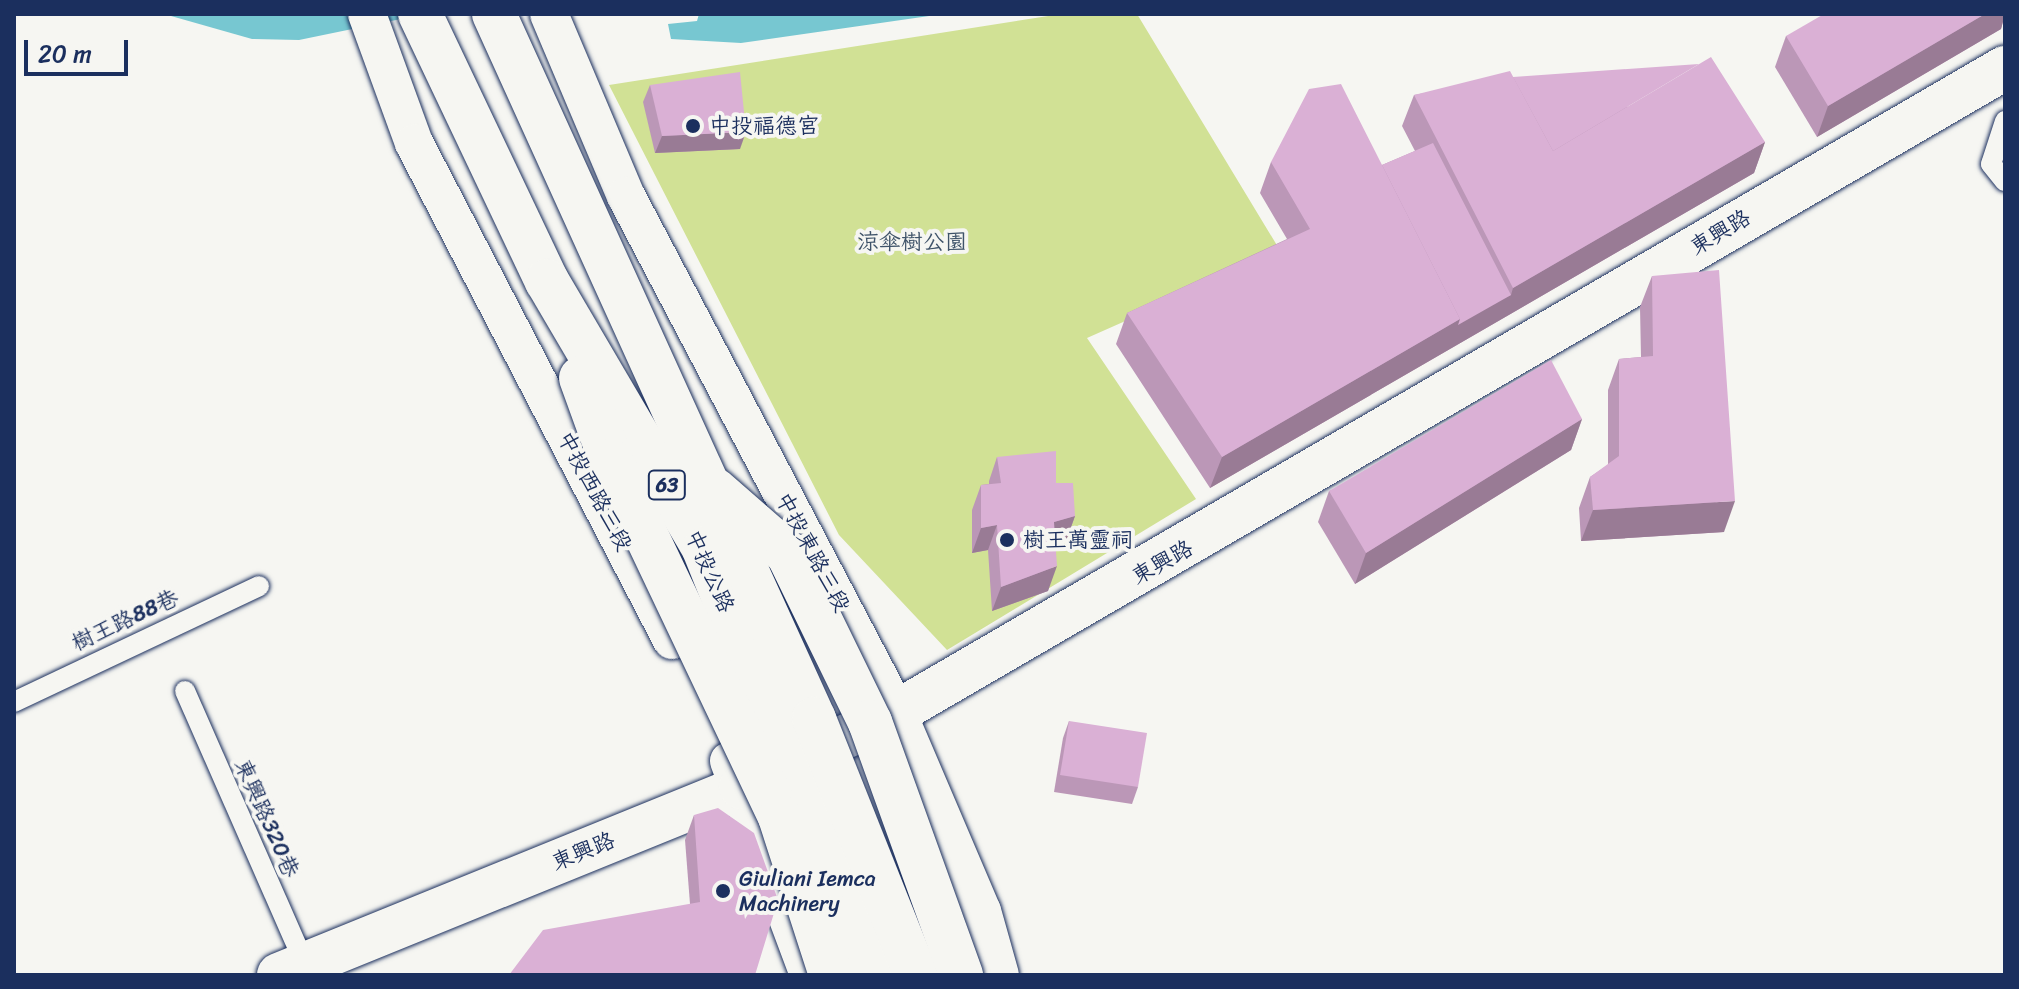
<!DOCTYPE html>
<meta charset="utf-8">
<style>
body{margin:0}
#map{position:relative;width:2019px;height:989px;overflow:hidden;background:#f6f6f2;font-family:Sriracha,"LXGW WenKai TC",sans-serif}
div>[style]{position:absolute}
.green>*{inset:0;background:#d1e195}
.water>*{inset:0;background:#77c7d1}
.roads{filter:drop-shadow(0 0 2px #1b2f5e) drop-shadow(0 0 2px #1b2f5e)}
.lane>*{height:20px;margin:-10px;padding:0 10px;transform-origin:10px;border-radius:10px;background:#f6f6f2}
.street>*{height:38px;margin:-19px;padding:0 19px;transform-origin:19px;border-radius:19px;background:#f6f6f2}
.secondary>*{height:44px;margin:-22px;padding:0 22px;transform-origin:22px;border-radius:22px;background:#f6f6f2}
.bridges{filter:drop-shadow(0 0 2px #1b2f5e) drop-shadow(0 0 2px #1b2f5e)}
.primary-bridge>*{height:44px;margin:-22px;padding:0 22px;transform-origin:22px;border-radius:22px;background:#f6f6f2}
.wall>*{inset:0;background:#bb97b7}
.shaded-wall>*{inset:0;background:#997b95}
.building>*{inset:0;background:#dab0d5}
.dots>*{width:22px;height:22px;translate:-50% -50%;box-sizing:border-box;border:4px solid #f6f6f2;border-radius:50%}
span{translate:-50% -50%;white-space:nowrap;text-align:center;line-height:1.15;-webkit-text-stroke:8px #f6f6f2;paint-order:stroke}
.shield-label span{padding:2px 6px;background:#f6f6f2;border:2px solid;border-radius:6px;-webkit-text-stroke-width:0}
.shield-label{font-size:20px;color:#1b2f5e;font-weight:700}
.poi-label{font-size:22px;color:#1b2f5e}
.left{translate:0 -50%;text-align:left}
.street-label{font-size:22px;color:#1b2f5e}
.park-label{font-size:22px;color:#3f5369}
.frame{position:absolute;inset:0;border:16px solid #1b2f5e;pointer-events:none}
.scale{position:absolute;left:24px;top:40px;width:104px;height:36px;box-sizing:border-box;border:4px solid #1b2f5e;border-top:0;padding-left:10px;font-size:24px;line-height:28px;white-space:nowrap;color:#1b2f5e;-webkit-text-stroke:6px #f6f6f2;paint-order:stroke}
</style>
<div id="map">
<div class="green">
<div style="clip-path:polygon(1061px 14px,1137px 14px,1281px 252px,1087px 338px,1196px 499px,947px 650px,839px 535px,609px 85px)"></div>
</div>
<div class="water">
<div style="clip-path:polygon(164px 14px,425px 14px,299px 40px,252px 39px)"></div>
<div style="clip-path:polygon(699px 14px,943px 14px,741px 43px,671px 39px,668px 24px,697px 21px)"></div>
</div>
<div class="roads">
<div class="lane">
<div style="left:2005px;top:121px;width:45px;rotate:108deg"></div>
<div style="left:1991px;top:164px;width:22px;rotate:51deg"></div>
<div style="left:185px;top:691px;width:304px;rotate:66.3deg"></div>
<div style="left:14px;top:702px;width:271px;rotate:-25.3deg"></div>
</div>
<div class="street">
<div style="left:367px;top:14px;width:137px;rotate:70deg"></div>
<div style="left:414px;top:143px;width:560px;rotate:62.57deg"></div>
<div style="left:549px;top:14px;width:198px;rotate:67.1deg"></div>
<div style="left:626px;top:196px;width:583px;rotate:62.29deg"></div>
<div style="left:897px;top:712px;width:216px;rotate:66.9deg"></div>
<div style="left:982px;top:911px;width:66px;rotate:74.3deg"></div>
<div style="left:729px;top:761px;width:228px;rotate:69.5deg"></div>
</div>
<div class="secondary">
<div style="left:279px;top:975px;width:499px;rotate:-22.1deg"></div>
<div style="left:741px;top:787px;width:173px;rotate:-25.7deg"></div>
<div style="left:897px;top:712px;width:1282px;rotate:-30.17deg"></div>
</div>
</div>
<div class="bridges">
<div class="primary-bridge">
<div style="left:420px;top:14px;width:296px;rotate:64.6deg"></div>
<div style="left:547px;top:281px;width:311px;rotate:59.6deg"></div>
<div style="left:704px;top:549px;width:459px;rotate:68.2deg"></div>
<div style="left:494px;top:14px;width:774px;rotate:65.59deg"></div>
<div style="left:814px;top:719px;width:276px;rotate:68.3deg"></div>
<div style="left:581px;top:378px;width:88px;rotate:70.1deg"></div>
<div style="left:611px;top:461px;width:394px;rotate:64.6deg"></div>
<div style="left:780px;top:817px;width:166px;rotate:72.1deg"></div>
<div style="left:715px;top:490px;width:97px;rotate:41.2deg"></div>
<div style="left:788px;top:554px;width:187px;rotate:64deg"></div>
<div style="left:870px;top:722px;width:269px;rotate:70.2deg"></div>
</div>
</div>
<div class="wall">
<div style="clip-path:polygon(2005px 14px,2001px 29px,1817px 137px,1775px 67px,1786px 36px)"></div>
<div style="clip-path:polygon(1513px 77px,1765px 142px,1754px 173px,1210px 488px,1116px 344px,1127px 313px,1287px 239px,1260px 193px,1271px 162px,1382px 165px,1415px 151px,1402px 126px,1414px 95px)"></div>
<div style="clip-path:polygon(650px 85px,740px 149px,655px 153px,643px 102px)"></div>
<div style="clip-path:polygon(1652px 276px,1724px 532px,1581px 541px,1579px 508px,1590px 477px,1608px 465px,1608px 390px,1619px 359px,1641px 357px,1640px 307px)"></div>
<div style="clip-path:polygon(1582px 419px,1571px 450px,1355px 584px,1318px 522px,1329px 491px)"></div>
<div style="clip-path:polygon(997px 457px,1056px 483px,1075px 516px,1066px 541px,1055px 544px,1048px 591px,992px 611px,988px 550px,972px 553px,972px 510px,981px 485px,989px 484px,989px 481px)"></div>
<div style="clip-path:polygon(1069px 721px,1138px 787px,1132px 804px,1054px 792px,1063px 738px)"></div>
<div style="clip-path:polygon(694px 815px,755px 975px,690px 904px,685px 840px)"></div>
</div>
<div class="shaded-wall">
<div style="clip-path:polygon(1985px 14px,2005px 14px,2001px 29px,1817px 137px,1828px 106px)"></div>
<div style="clip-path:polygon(746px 132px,740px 149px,655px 153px,662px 136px)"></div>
<div style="clip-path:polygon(1765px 142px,1754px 173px,1210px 488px,1222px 457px,1460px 319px,1511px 295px,1513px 288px)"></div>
<div style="clip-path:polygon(1582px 419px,1571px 450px,1355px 584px,1366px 553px)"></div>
<div style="clip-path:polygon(1735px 501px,1724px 532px,1581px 541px,1593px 510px)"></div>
<div style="clip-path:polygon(1075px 516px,1066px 541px,1045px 547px,1054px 522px)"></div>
<div style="clip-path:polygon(997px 525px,988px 550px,972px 553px,981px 528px)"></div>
<div style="clip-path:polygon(1057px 566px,1048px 591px,992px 611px,1001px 587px)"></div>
</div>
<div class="building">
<div style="clip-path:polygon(1824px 14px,1985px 14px,1828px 106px,1786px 36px)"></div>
<div style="clip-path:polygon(1711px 57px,1765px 142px,1513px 288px,1414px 95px,1510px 71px,1553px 151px)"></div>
<div style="clip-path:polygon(1699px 64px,1553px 151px,1513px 77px)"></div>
<div style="clip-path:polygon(740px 72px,746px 132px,662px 136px,650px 85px)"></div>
<div style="clip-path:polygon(1341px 84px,1460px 319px,1222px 457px,1127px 313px,1310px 229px,1271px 162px,1309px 89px)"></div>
<div style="clip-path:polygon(1433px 143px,1511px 295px,1458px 325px,1460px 319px,1382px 165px)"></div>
<div style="clip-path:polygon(1719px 270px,1735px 501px,1593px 510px,1590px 477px,1619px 456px,1619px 359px,1653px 356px,1652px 276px)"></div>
<div style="clip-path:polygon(1551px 360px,1582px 419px,1366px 553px,1329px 491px)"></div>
<div style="clip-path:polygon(1056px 451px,1056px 483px,1073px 483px,1075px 516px,1054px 522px,1057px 566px,1001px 587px,997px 525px,981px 528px,981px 485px,1001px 483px,997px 457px)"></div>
<div style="clip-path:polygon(1069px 721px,1147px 733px,1138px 787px,1060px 775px)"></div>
<div style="clip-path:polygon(718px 808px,754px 833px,778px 900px,755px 975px,509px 975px,543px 930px,700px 902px,694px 815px)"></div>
</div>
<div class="dots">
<div style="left:693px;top:126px;background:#1b2f5e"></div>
<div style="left:1007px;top:540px;background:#1b2f5e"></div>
<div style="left:723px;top:891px;background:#1b2f5e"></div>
</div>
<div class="shield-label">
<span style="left:667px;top:485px">63</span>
</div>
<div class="poi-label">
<span class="left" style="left:709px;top:126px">中投福德宮</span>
<span class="left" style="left:1023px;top:540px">樹王萬靈祠</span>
<span class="left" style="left:739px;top:891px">Giuliani Iemca<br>Machinery</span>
</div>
<div class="street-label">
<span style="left:1720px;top:232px;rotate:-31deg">東興路</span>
<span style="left:595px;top:491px;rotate:62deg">中投西路三段</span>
<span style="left:813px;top:552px;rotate:62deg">中投東路三段</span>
<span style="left:1162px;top:562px;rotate:-29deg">東興路</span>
<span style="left:710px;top:571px;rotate:66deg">中投公路</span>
<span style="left:125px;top:620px;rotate:-25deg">樹王路88巷</span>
<span style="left:267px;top:818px;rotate:66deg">東興路320巷</span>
<span style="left:583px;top:851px;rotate:-22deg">東興路</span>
</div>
<div class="park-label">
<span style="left:912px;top:242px">涼傘樹公園</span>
</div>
<div class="frame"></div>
<div class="scale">20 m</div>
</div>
